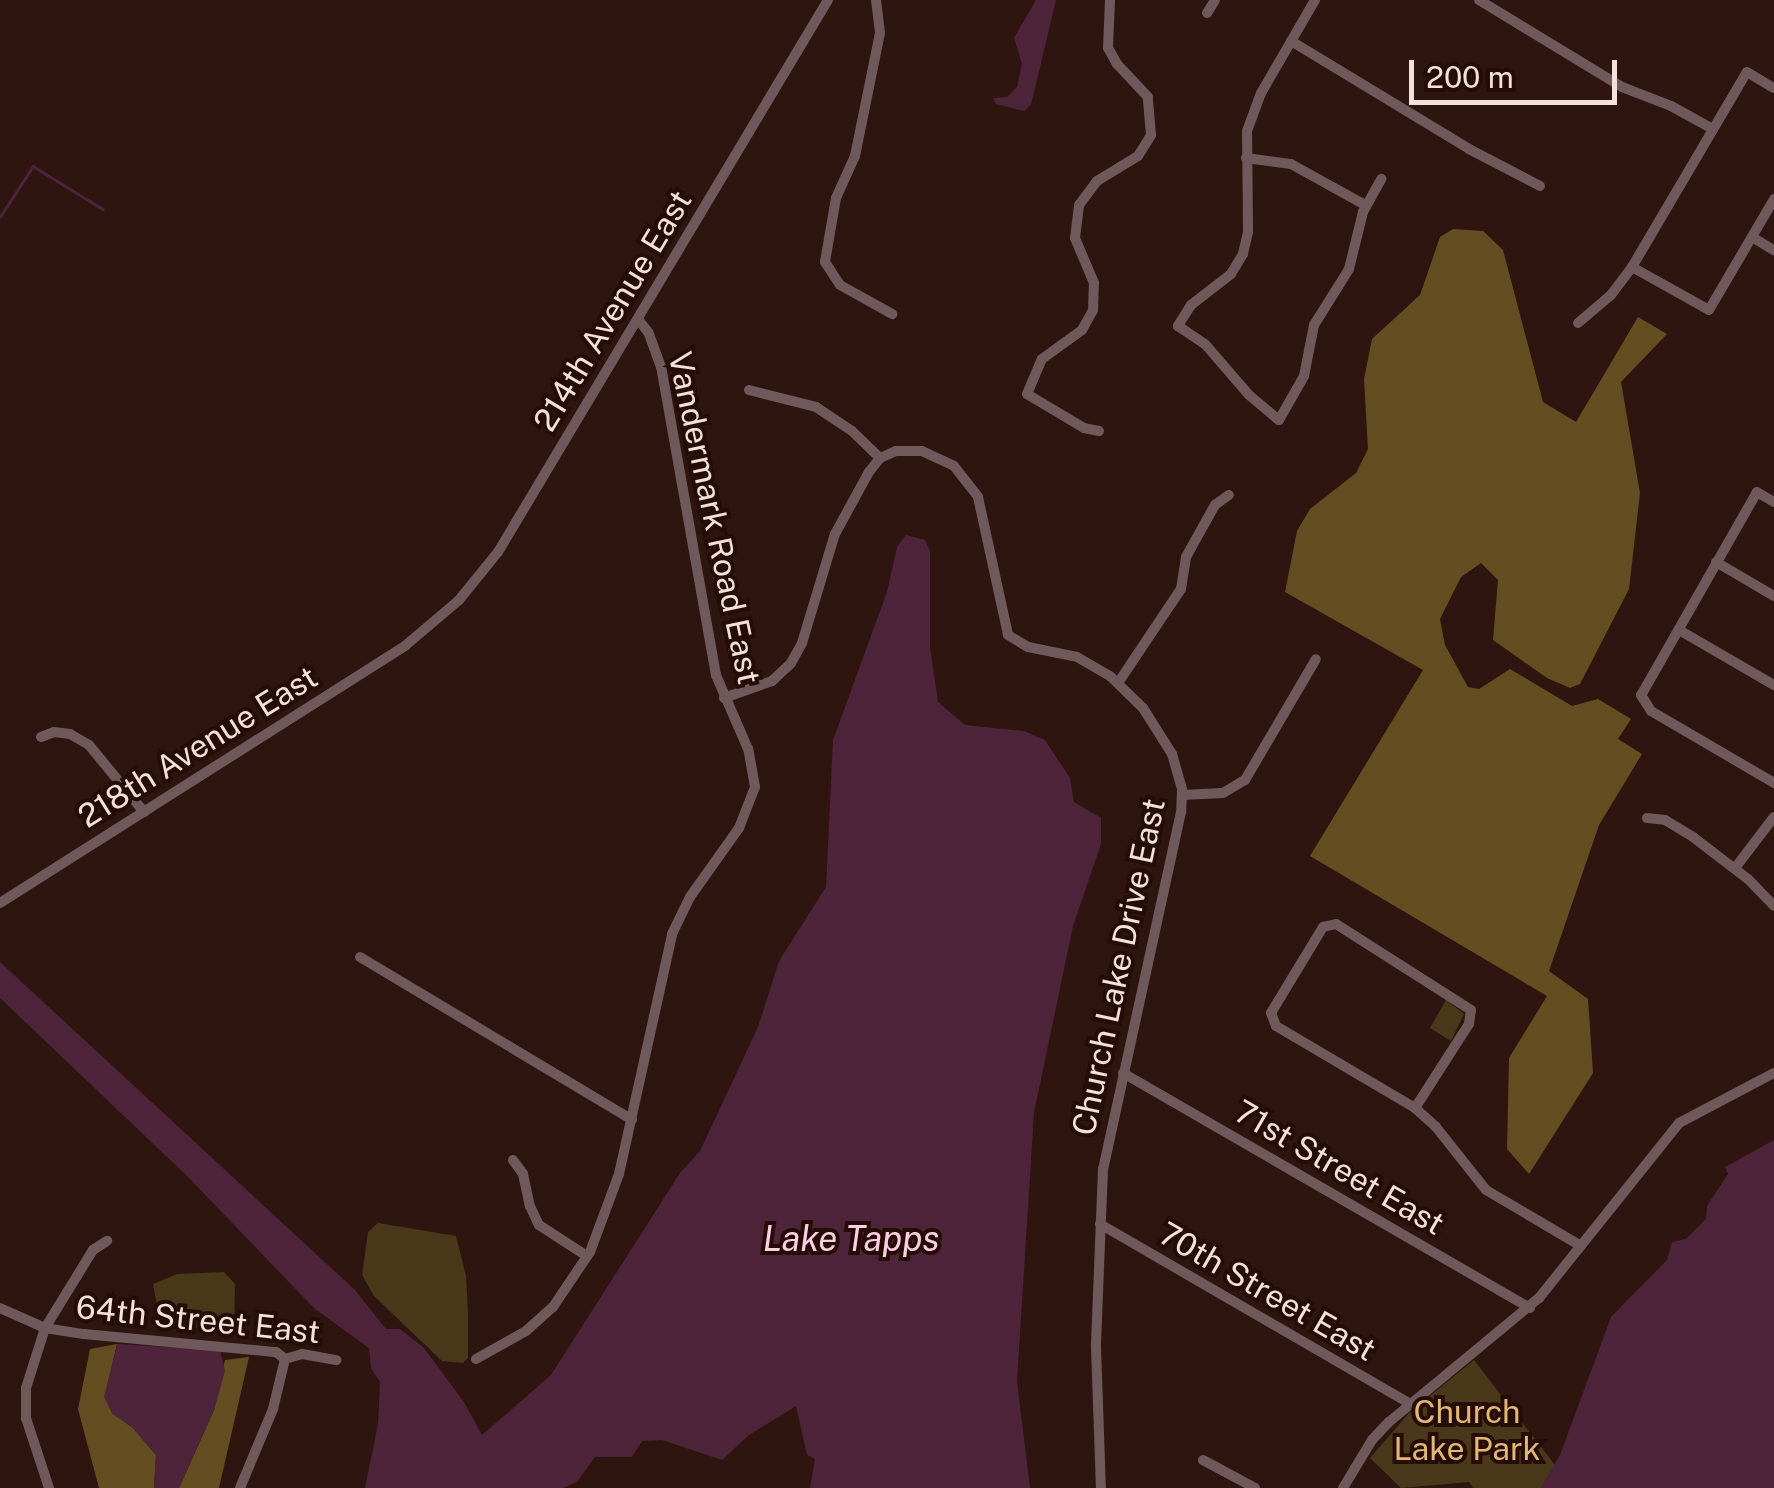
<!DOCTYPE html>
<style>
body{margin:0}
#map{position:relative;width:1774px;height:1488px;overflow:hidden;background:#2f150f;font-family:"Public Sans",sans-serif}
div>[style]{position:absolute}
.green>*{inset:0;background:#49381a}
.forest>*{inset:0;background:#654d22}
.water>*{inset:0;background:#4d2439}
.stream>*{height:2.5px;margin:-1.25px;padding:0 1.25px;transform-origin:1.25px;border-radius:1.25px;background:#4d2439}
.minor>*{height:10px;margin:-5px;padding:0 5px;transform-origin:5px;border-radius:5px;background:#70595a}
span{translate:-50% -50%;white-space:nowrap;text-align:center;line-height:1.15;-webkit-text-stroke:8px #250c06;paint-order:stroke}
.street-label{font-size:32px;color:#f4e1dc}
.park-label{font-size:32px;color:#e1b975}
.water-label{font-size:35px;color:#fecfe4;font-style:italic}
.scale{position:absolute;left:1409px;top:60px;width:208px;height:45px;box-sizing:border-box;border:5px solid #f4e1dc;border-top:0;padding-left:12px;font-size:30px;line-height:35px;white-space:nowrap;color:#f4e1dc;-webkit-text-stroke:8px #250c06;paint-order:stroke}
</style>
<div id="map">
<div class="green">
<div style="clip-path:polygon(1446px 1000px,1464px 1014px,1451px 1041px,1430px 1028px)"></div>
<div style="clip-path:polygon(378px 1223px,456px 1236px,466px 1276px,468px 1313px,468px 1358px,463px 1363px,442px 1361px,374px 1296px,362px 1275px,368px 1232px)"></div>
<div style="clip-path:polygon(224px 1272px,235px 1284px,234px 1330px,168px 1326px,159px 1316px,153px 1284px,177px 1274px)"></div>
<div style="clip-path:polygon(1474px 1360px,1555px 1465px,1541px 1488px,1473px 1488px,1469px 1482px,1401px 1488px,1370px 1458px,1409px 1413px)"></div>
</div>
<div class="forest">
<div style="clip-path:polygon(1453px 229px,1483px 231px,1503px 250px,1543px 402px,1576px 422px,1638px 317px,1667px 334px,1621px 382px,1640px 493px,1629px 589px,1580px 684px,1570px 688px,1547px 678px,1493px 640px,1498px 580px,1481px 563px,1461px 577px,1440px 619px,1445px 645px,1468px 687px,1479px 689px,1510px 669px,1572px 706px,1598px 699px,1631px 719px,1618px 739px,1642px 754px,1599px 825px,1549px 971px,1588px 999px,1593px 1073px,1529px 1174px,1507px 1149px,1509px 1058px,1547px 996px,1310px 856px,1423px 670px,1285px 592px,1297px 531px,1310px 509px,1356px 473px,1368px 449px,1364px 379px,1372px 339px,1420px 295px,1440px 237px)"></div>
<div style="clip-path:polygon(117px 1344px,105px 1397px,112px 1413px,133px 1428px,156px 1455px,154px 1488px,99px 1488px,78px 1409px,90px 1349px)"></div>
<div style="clip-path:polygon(249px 1357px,219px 1488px,179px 1488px,214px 1410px,225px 1360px)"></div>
</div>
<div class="water">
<div style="clip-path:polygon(1036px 0,1056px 0,1031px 105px,1024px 111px,996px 104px,993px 98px,1007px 97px,1017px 87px,1022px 64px,1014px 38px)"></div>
<div style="clip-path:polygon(906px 535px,925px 540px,930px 551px,930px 647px,938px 702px,965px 725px,1024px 731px,1045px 740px,1070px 778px,1074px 802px,1101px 818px,1101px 844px,1073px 926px,1034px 1113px,1017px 1381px,1030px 1488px,810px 1488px,815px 1459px,807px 1455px,796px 1406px,749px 1435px,722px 1460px,662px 1440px,642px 1441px,632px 1457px,595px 1457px,577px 1482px,563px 1488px,365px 1488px,378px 1424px,380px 1382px,371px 1368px,369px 1348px,315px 1309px,186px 1175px,0 998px,0 962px,355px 1290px,386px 1329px,400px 1329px,424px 1348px,464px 1402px,482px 1435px,551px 1375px,680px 1173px,700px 1151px,758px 1027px,779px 961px,826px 887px,833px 740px,887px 592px,897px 547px)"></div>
<div style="clip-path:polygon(1774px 1140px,1774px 1488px,1541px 1488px,1560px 1455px,1611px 1317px,1667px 1260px,1672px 1242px,1686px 1239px,1706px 1219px,1707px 1206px,1728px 1174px,1725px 1167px)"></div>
<div style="clip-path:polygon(117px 1344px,220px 1350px,225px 1371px,214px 1410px,179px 1488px,154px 1488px,156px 1455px,133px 1428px,112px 1413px,104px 1397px)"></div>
</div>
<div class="stream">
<div style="left:0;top:217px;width:61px;rotate:-57.1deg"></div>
<div style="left:33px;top:166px;width:82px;rotate:31.6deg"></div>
</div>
<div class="minor">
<div style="left:876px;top:0;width:33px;rotate:83deg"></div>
<div style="left:880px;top:33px;width:126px;rotate:101.5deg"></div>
<div style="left:855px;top:156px;width:46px;rotate:114.3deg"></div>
<div style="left:836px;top:198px;width:65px;rotate:99.8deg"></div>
<div style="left:825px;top:262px;width:27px;rotate:57deg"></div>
<div style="left:840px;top:285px;width:60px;rotate:29.1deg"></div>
<div style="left:1315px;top:0;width:108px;rotate:120.1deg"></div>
<div style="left:1261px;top:93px;width:40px;rotate:110.2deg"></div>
<div style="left:1247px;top:131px;width:101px;rotate:89.4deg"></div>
<div style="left:1248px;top:232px;width:23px;rotate:103deg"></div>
<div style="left:1243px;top:254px;width:23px;rotate:121deg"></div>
<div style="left:1231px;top:274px;width:51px;rotate:142.2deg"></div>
<div style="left:1191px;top:305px;width:25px;rotate:122deg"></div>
<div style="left:1178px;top:326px;width:32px;rotate:34deg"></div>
<div style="left:1205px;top:344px;width:67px;rotate:49.2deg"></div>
<div style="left:1249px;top:395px;width:39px;rotate:40deg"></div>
<div style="left:1279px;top:420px;width:51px;rotate:-60.4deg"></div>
<div style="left:1304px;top:376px;width:52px;rotate:-78.9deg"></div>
<div style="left:1314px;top:325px;width:66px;rotate:-58deg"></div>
<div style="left:1349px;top:269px;width:59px;rotate:-76.2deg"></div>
<div style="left:1363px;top:212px;width:38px;rotate:-61deg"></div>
<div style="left:1479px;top:0;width:167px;rotate:31.3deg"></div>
<div style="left:1622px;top:87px;width:53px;rotate:21.2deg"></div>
<div style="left:1671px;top:106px;width:48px;rotate:28.7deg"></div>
<div style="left:1207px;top:13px;width:15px;rotate:-58deg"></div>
<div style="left:1291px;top:41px;width:208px;rotate:31.2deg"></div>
<div style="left:1469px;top:149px;width:80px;rotate:27.5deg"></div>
<div style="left:1246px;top:158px;width:45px;rotate:7.6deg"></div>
<div style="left:1291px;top:164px;width:85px;rotate:29deg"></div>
<div style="left:1752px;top:237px;width:26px;rotate:31deg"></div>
<div style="left:1632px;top:267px;width:88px;rotate:29.2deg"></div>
<div style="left:1709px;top:310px;width:129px;rotate:-59.6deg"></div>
<div style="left:1578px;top:323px;width:43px;rotate:-40.3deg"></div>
<div style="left:1611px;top:295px;width:35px;rotate:-53deg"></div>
<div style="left:1632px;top:267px;width:226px;rotate:-59.5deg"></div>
<div style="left:1747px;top:72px;width:31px;rotate:31deg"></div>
<div style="left:749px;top:390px;width:69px;rotate:14.2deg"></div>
<div style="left:816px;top:407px;width:43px;rotate:33.7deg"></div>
<div style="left:852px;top:431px;width:39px;rotate:44deg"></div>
<div style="left:1099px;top:431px;width:15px;rotate:-169deg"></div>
<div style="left:1084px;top:428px;width:66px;rotate:-149.2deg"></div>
<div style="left:1027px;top:394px;width:38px;rotate:-67deg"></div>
<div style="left:1042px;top:359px;width:49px;rotate:-35.9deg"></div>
<div style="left:1082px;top:330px;width:23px;rotate:-61deg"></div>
<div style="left:1093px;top:310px;width:27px;rotate:-88deg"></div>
<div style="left:1094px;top:283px;width:49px;rotate:-112.9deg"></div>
<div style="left:1075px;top:238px;width:33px;rotate:-83deg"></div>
<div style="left:1079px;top:205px;width:30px;rotate:-53deg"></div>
<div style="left:1097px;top:181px;width:48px;rotate:-31.4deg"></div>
<div style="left:1138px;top:156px;width:25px;rotate:-58deg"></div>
<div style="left:1151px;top:135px;width:38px;rotate:-95deg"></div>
<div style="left:1148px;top:97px;width:45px;rotate:-133.2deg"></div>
<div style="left:1117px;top:64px;width:18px;rotate:-119deg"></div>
<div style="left:1108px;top:48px;width:48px;rotate:-87.6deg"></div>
<div style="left:1774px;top:502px;width:20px;rotate:-150deg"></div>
<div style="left:1757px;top:492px;width:234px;rotate:119.7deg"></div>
<div style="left:1641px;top:695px;width:19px;rotate:58deg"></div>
<div style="left:1651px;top:711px;width:143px;rotate:30.3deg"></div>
<div style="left:1716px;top:562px;width:67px;rotate:30.4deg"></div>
<div style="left:1679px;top:630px;width:110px;rotate:30.1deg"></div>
<div style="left:1118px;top:683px;width:113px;rotate:-56.2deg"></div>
<div style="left:1181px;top:589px;width:32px;rotate:-81deg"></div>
<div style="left:1186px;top:557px;width:60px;rotate:-60.9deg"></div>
<div style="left:1215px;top:505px;width:17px;rotate:-36deg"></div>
<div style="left:724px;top:698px;width:51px;rotate:-19.5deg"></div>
<div style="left:772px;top:681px;width:26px;rotate:-43deg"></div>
<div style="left:791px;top:663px;width:23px;rotate:-61deg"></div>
<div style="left:802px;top:643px;width:114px;rotate:-73.2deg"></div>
<div style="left:835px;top:534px;width:71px;rotate:-61.3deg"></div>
<div style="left:869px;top:472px;width:18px;rotate:-52deg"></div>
<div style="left:880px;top:458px;width:17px;rotate:-24deg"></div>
<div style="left:896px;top:451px;width:26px"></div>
<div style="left:922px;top:451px;width:35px;rotate:25deg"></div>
<div style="left:954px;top:466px;width:39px;rotate:52deg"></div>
<div style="left:978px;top:497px;width:141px;rotate:77.7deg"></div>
<div style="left:1008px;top:635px;width:23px;rotate:31deg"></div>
<div style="left:1028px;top:647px;width:50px;rotate:11.5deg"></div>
<div style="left:1077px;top:657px;width:39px;rotate:30deg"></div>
<div style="left:1111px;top:677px;width:45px;rotate:44.1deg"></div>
<div style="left:1143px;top:708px;width:54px;rotate:57.8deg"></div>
<div style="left:1172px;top:754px;width:36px;rotate:74deg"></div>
<div style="left:1182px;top:789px;width:23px;rotate:92deg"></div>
<div style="left:1181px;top:812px;width:365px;rotate:102.3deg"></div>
<div style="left:1103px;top:1169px;width:178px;rotate:92.3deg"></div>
<div style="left:1096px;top:1347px;width:141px;rotate:88deg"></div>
<div style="left:41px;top:737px;width:14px;rotate:-21deg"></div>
<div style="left:54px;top:732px;width:16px;rotate:7deg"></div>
<div style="left:70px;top:734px;width:22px;rotate:30deg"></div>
<div style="left:89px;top:745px;width:87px;rotate:50.6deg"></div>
<div style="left:1182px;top:795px;width:41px;rotate:-2.8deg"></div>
<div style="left:1223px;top:793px;width:26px;rotate:-31deg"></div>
<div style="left:1245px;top:780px;width:140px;rotate:-59.6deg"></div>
<div style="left:1647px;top:818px;width:18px;rotate:6deg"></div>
<div style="left:1665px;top:820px;width:33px;rotate:31deg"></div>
<div style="left:1693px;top:837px;width:69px;rotate:37.4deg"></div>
<div style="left:1748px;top:879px;width:37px;rotate:46deg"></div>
<div style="left:1735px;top:868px;width:64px;rotate:-52.6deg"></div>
<div style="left:0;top:903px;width:481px;rotate:-32.4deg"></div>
<div style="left:406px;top:645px;width:70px;rotate:-40.3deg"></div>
<div style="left:459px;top:600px;width:62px;rotate:-50.9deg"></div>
<div style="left:498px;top:552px;width:643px;rotate:-59.13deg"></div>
<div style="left:360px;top:957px;width:317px;rotate:30.9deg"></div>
<div style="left:1123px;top:1073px;width:470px;rotate:30deg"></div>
<div style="left:1415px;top:1108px;width:100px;rotate:-57.3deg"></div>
<div style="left:1469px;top:1024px;width:14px;rotate:-82deg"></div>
<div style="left:1471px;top:1010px;width:160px;rotate:-147.5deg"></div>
<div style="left:1336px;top:924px;width:13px;rotate:167deg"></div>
<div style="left:1323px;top:927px;width:100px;rotate:121.2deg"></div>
<div style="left:1271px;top:1013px;width:14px;rotate:69deg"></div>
<div style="left:1276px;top:1026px;width:161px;rotate:30.5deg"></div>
<div style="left:1415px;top:1108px;width:28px;rotate:42deg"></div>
<div style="left:1436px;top:1127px;width:80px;rotate:51.6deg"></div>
<div style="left:1486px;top:1190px;width:110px;rotate:30.5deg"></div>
<div style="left:513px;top:1160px;width:17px;rotate:54deg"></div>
<div style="left:523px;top:1174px;width:33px;rotate:78deg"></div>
<div style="left:530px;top:1206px;width:21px;rotate:65deg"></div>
<div style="left:539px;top:1225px;width:57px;rotate:32.9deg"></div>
<div style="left:1100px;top:1224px;width:357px;rotate:30.1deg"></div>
<div style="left:0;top:1308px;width:49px;rotate:24deg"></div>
<div style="left:45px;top:1328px;width:39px;rotate:9deg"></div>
<div style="left:84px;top:1334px;width:193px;rotate:5.4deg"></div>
<div style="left:276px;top:1352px;width:11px;rotate:38deg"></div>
<div style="left:285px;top:1359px;width:18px;rotate:-16deg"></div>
<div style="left:302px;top:1354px;width:35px;rotate:10deg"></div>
<div style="left:476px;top:1359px;width:57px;rotate:-29.2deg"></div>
<div style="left:526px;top:1331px;width:36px;rotate:-42deg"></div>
<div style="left:553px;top:1307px;width:66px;rotate:-56.1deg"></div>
<div style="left:590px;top:1252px;width:83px;rotate:-69.6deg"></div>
<div style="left:619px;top:1174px;width:246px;rotate:-77.5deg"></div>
<div style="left:672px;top:934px;width:41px;rotate:-64.1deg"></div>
<div style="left:690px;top:897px;width:85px;rotate:-54.6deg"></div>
<div style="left:739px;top:828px;width:44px;rotate:-68.7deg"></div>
<div style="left:755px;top:787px;width:39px;rotate:-100deg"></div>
<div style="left:748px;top:749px;width:81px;rotate:-113.4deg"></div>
<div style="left:716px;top:675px;width:313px;rotate:-100.1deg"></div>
<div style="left:661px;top:367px;width:37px;rotate:-110deg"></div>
<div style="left:648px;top:332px;width:16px;rotate:-128deg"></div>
<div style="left:1203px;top:1460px;width:59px;rotate:28.3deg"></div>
<div style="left:49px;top:1488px;width:74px;rotate:-108.2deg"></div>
<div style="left:26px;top:1418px;width:30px;rotate:-90deg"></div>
<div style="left:26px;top:1388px;width:63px;rotate:-72.4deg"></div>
<div style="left:45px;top:1328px;width:92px;rotate:-58.4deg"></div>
<div style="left:93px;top:1250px;width:17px;rotate:-33deg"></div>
<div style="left:240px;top:1488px;width:86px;rotate:-67.3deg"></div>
<div style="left:273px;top:1409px;width:51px;rotate:-76.5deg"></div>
<div style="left:1343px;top:1488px;width:56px;rotate:-58.9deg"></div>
<div style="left:1372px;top:1440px;width:25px;rotate:-47deg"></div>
<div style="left:1389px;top:1422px;width:195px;rotate:-39.6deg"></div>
<div style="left:1539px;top:1298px;width:224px;rotate:-51.3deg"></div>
<div style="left:1679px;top:1123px;width:107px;rotate:-27.8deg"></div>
</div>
<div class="street-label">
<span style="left:613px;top:311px;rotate:-59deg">214th Avenue East</span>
<span style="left:714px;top:518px;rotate:78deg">Vandermark Road East</span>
<span style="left:198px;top:747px;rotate:-32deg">218th Avenue East</span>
<span style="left:1119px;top:967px;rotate:-78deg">Church Lake Drive East</span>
<span style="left:1339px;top:1168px;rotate:30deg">71st Street East</span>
<span style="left:1267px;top:1292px;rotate:30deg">70th Street East</span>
<span style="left:198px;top:1320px;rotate:6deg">64th Street East</span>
</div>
<div class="park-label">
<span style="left:1467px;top:1431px">Church<br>Lake Park</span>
</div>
<div class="water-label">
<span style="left:851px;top:1239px">Lake Tapps</span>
</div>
<div class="scale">200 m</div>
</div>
